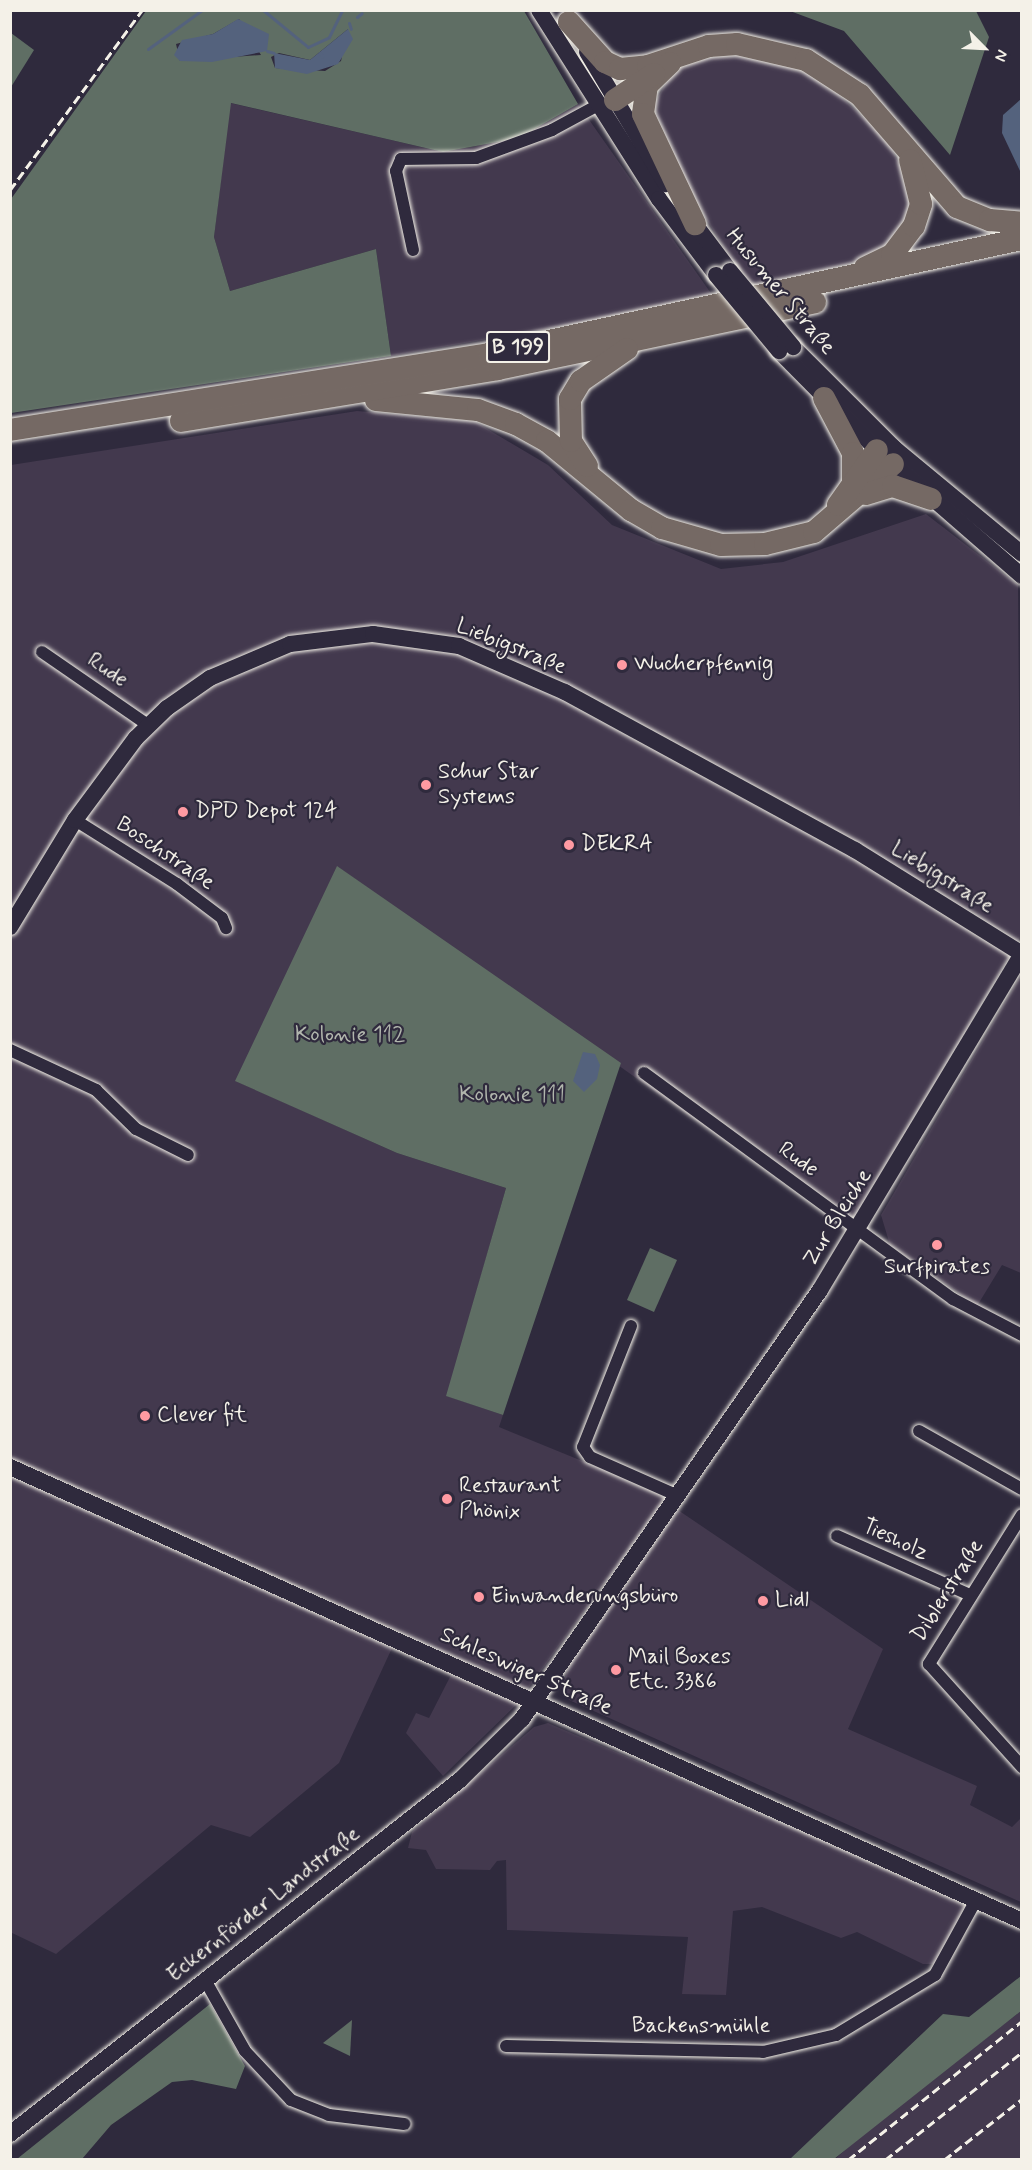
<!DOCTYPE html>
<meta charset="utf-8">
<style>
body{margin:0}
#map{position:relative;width:1032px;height:2170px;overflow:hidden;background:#2f2a3d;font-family:Mynerve,sans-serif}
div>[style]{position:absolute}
.built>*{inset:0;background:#43394e}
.green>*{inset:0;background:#5f6e64}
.water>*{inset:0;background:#54627d}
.stream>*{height:3px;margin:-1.5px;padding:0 1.5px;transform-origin:1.5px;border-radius:1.5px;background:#54627d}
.roads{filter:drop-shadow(0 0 2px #f4f1e8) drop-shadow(0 0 2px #f4f1e8)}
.street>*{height:12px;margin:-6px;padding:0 6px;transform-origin:6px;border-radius:6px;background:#2f2a3d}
.secondary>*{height:16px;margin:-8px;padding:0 8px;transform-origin:8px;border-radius:8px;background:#2f2a3d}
.highway>*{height:22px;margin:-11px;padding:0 11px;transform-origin:11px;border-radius:11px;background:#756964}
.rail>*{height:3px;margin-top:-1.5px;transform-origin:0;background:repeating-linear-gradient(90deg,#f4f1e8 0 9px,transparent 0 13.5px)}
.bridges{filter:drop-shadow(0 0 2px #f4f1e8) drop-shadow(0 0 2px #f4f1e8)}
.secondary-bridge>*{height:16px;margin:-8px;padding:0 8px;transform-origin:8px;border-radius:8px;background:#2f2a3d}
.dots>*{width:16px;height:16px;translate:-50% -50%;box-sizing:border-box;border:3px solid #2f2a3d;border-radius:50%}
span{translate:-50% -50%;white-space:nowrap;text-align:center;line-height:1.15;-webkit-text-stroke:4.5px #2f2a3d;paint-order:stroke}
.shield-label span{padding:2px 4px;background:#2f2a3d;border:2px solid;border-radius:4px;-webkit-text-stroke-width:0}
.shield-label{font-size:21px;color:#f4f1e8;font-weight:700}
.street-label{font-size:22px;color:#f4f1e8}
.poi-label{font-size:22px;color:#f4f1e8}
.left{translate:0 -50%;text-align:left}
.park-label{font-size:22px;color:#b1b6ad}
.frame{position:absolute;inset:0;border:12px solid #f4f1e8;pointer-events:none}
.north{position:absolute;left:954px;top:18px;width:60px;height:60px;-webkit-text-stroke:4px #2f2a3d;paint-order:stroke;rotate:114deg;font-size:16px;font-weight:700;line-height:24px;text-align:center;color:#f4f1e8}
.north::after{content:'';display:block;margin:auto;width:21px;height:27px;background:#f4f1e8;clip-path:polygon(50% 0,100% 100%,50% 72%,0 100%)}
</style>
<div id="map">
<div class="built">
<div style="clip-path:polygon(742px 53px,787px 62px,822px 80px,887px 139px,907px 181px,909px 217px,878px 256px,753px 289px,737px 269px,693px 197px,653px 106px,669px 78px,690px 61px)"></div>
<div style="clip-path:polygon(230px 103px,443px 152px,519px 138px,578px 104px,715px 299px,391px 356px,376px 249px,230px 291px,214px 237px)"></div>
<div style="clip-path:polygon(357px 411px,474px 421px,548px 465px,612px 525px,721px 569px,783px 562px,926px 514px,1018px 585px,1021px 936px,851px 1230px,338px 867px,236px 1081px,397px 1153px,506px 1188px,447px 1396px,503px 1415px,499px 1427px,668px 1496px,516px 1705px,443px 1776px,406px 1733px,416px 1713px,429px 1718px,451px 1675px,392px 1648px,339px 1763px,250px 1837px,211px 1825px,56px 1954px,10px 1932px,11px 465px)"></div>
<div style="clip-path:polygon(1021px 975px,1021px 1273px,1002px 1265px,977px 1306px,890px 1245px,881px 1215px)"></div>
<div style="clip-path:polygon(675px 1508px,883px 1649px,848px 1729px,977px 1786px,970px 1805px,1012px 1827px,1021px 1818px,1021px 1902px,569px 1700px,562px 1689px,571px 1659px)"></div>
<div style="clip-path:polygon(548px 1723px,968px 1902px,937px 1964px,923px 1964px,857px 1932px,841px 1938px,762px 1907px,733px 1911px,726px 1995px,682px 1994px,688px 1937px,507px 1930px,506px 1860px,497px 1861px,490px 1870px,436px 1869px,426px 1850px,408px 1848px,412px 1832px,534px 1727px)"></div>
<div style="clip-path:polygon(1021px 2011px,1021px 2159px,834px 2160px,871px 2127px)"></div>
</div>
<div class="green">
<div style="clip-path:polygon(evenodd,146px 11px,524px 11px,578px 104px,519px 138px,443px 152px,231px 103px,214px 237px,230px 291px,376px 249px,391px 356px,11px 413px,11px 199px,146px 11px,239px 19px,261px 55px,180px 61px,176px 44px,213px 34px,239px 19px,146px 11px,348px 29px,341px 61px,325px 71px,275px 68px,271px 57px,279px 53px,310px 60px,348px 29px)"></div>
<div style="clip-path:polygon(790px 11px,976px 11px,989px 37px,950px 155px,844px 31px)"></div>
<div style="clip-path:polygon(11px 33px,34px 50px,11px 87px)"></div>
<div style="clip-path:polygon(337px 866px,621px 1063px,503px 1415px,446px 1396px,506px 1188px,397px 1153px,235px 1081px)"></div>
<div style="clip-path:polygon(650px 1248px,677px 1260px,654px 1312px,627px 1300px)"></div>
<div style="clip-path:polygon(1021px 1976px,1021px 2011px,834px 2159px,790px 2159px,943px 2014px,969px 2017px)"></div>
<div style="clip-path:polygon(210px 2004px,245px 2066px,236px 2089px,192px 2080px,172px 2082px,111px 2125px,82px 2159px,17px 2159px)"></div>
<div style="clip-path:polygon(352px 2020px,350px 2056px,323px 2043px)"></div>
</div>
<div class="water">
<div style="clip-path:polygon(238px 19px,269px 34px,267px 51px,212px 62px,180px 61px,174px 55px,182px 40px,213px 34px)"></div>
<div style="clip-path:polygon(348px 29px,353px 39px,338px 64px,307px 74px,275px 68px,274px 53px,310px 60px)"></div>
<div style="clip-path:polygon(1021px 99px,1021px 173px,1002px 133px,1003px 115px)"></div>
<div style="clip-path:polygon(583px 1052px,595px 1054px,600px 1065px,597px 1079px,584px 1092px,573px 1081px)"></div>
</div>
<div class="stream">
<div style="left:263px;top:10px;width:58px;rotate:39.4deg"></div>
<div style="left:308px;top:47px;width:23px;rotate:-25deg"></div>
<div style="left:329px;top:37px;width:30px;rotate:-64deg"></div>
<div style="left:357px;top:17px;width:6px;rotate:-39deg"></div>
<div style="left:349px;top:23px;width:6px;rotate:72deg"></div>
<div style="left:148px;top:49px;width:67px;rotate:-35.8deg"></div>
<div style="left:267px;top:51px;width:7px;rotate:16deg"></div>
<div style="left:320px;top:53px;width:4px;rotate:56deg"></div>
</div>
<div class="roads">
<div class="street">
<div style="left:413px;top:250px;width:81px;rotate:-102.1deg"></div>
<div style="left:396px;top:171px;width:13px;rotate:-67deg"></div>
<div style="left:401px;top:159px;width:75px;rotate:-0.8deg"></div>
<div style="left:476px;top:158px;width:81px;rotate:-20.2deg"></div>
<div style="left:552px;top:130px;width:52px;rotate:-28.5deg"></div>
<div style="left:42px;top:652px;width:129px;rotate:34.6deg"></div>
<div style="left:75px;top:820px;width:120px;rotate:32.1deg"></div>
<div style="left:177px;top:884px;width:56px;rotate:37.1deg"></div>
<div style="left:222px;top:918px;width:11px;rotate:68deg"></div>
<div style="left:10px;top:1050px;width:95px;rotate:24.9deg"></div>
<div style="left:96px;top:1090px;width:56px;rotate:44.3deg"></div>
<div style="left:136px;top:1129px;width:58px;rotate:26.6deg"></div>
<div style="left:644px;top:1073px;width:383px;rotate:36.2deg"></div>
<div style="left:953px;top:1299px;width:78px;rotate:27.6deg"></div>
<div style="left:631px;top:1326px;width:130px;rotate:111.6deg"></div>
<div style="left:583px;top:1447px;width:12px;rotate:55deg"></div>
<div style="left:590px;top:1457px;width:94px;rotate:23.8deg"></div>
<div style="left:919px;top:1431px;width:118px;rotate:29.4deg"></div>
<div style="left:1022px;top:1515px;width:176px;rotate:122deg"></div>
<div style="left:929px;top:1664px;width:139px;rotate:47.9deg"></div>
<div style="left:837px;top:1536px;width:143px;rotate:23.9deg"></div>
<div style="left:205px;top:1980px;width:81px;rotate:60.6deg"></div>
<div style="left:245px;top:2051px;width:67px;rotate:46.8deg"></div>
<div style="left:291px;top:2100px;width:41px;rotate:21.5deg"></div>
<div style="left:329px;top:2115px;width:76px;rotate:6.8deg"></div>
<div style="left:506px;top:2046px;width:257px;rotate:1.3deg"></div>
<div style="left:763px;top:2052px;width:75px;rotate:-13.1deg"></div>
<div style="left:836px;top:2035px;width:116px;rotate:-31.2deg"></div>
<div style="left:935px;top:1975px;width:85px;rotate:-61.3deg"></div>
</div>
<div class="secondary">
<div style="left:539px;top:10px;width:224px;rotate:57.6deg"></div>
<div style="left:659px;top:199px;width:95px;rotate:53.1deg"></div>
<div style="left:587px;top:52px;width:154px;rotate:59.1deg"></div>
<div style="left:688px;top:215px;width:70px;rotate:53.1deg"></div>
<div style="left:793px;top:347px;width:143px;rotate:45deg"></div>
<div style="left:894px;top:448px;width:166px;rotate:39.6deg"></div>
<div style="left:779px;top:351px;width:139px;rotate:45.3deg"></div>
<div style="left:877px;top:450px;width:192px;rotate:41deg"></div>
<div style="left:10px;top:927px;width:125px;rotate:-58.7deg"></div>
<div style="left:75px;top:820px;width:102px;rotate:-53.4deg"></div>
<div style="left:136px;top:738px;width:43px;rotate:-44.1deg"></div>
<div style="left:167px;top:708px;width:52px;rotate:-34.9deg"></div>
<div style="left:210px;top:678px;width:87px;rotate:-23deg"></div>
<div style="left:290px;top:644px;width:84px;rotate:-6.9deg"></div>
<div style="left:373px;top:634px;width:87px;rotate:7.9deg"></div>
<div style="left:459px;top:646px;width:116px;rotate:23.5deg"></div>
<div style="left:565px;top:692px;width:330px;rotate:28.6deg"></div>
<div style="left:855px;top:850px;width:197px;rotate:31.9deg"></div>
<div style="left:10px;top:1467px;width:1109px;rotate:24.16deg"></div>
<div style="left:10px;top:2134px;width:573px;rotate:-38.19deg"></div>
<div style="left:460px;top:1780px;width:87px;rotate:-44.5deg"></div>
<div style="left:522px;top:1719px;width:522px;rotate:-55.21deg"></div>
<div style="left:820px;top:1290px;width:392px;rotate:-59deg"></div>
</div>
<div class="highway">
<div style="left:569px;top:22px;width:54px;rotate:48deg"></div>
<div style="left:605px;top:62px;width:17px;rotate:25deg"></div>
<div style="left:620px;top:69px;width:28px;rotate:-6deg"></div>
<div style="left:648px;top:66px;width:64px;rotate:-18.2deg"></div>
<div style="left:709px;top:46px;width:28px;rotate:-4deg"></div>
<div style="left:737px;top:44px;width:71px;rotate:13.1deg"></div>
<div style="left:806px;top:60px;width:64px;rotate:32.9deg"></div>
<div style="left:860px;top:95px;width:148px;rotate:49.1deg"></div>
<div style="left:957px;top:207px;width:35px;rotate:22deg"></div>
<div style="left:990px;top:220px;width:32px;rotate:5deg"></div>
<div style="left:670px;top:63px;width:32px;rotate:136deg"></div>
<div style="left:647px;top:85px;width:29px;rotate:98deg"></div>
<div style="left:643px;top:114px;width:122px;rotate:64.7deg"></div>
<div style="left:615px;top:100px;width:47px;rotate:-33.7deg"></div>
<div style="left:865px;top:268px;width:30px;rotate:-26deg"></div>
<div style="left:892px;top:255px;width:36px;rotate:-53deg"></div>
<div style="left:914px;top:226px;width:23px;rotate:-72deg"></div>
<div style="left:921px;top:204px;width:45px;rotate:-104deg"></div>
<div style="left:824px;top:398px;width:62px;rotate:62.2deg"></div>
<div style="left:853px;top:453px;width:31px;rotate:90deg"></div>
<div style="left:376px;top:400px;width:102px;rotate:5.6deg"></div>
<div style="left:478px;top:410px;width:40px;rotate:20.2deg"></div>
<div style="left:516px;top:424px;width:35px;rotate:29deg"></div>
<div style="left:547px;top:441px;width:109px;rotate:39.4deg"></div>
<div style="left:631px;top:510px;width:36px;rotate:30deg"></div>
<div style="left:662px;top:528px;width:61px;rotate:16.1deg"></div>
<div style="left:721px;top:545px;width:44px;rotate:-1.3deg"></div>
<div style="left:765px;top:544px;width:50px;rotate:-13.8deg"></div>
<div style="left:814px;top:532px;width:104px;rotate:-40.7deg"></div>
<div style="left:181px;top:421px;width:321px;rotate:-9.3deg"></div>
<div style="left:498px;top:369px;width:324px;rotate:-11.9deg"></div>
<div style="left:10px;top:430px;width:485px;rotate:-9deg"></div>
<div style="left:489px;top:354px;width:545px;rotate:-12.18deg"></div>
<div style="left:587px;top:466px;width:30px;rotate:-123deg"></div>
<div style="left:571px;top:441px;width:42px;rotate:-91.4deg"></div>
<div style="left:570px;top:399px;width:21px;rotate:-59deg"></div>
<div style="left:581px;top:381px;width:56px;rotate:-34.8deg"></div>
<div style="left:866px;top:494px;width:28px;rotate:-17deg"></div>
<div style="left:893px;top:486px;width:40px;rotate:18.9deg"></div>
<div style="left:838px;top:505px;width:67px;rotate:-54.7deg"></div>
</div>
</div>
<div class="rail">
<div style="left:10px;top:190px;width:223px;rotate:-53.7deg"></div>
<div style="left:848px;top:2160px;width:223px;rotate:-38.6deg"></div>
<div style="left:885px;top:2160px;width:174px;rotate:-38.2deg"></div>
<div style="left:944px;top:2160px;width:99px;rotate:-38deg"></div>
</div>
<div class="bridges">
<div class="secondary-bridge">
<div style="left:730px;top:271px;width:99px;rotate:50.3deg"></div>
<div style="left:716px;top:275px;width:99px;rotate:50.3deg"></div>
</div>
</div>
<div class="dots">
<div style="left:622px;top:665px;background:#ff9aa2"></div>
<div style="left:426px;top:785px;background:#ff9aa2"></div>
<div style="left:183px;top:812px;background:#ff9aa2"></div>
<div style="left:569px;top:845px;background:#ff9aa2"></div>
<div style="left:937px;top:1245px;background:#ff9aa2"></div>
<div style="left:145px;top:1416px;background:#ff9aa2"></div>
<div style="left:447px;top:1499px;background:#ff9aa2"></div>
<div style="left:479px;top:1597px;background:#ff9aa2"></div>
<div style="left:763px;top:1601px;background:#ff9aa2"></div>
<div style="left:616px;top:1670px;background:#ff9aa2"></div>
</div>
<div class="shield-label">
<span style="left:518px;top:347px">B 199</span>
</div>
<div class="street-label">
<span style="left:780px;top:292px;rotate:50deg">Husumer Straße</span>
<span style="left:511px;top:647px;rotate:22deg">Liebigstraße</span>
<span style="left:107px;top:671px;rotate:34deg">Rude</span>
<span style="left:165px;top:854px;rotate:34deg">Boschstraße</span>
<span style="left:942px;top:878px;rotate:32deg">Liebigstraße</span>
<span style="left:798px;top:1160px;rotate:36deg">Rude</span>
<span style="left:838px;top:1218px;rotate:-58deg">Zur Bleiche</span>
<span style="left:895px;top:1540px;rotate:25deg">Tiesholz</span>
<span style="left:948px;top:1591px;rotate:-58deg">Diblerstraße</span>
<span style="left:526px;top:1672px;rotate:24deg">Schleswiger Straße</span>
<span style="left:264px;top:1905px;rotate:-38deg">Eckernförder Landstraße</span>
<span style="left:701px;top:2027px">Backensmühle</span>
</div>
<div class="poi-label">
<span class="left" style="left:634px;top:665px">Wucherpfennig</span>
<span class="left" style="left:438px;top:785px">Schur Star<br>Systems</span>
<span class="left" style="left:195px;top:812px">DPD Depot 124</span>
<span class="left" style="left:581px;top:845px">DEKRA</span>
<span style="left:937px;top:1268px">Surfpirates</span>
<span class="left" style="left:157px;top:1416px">Clever fit</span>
<span class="left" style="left:459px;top:1499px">Restaurant<br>Phönix</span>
<span class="left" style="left:491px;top:1597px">Einwanderungsbüro</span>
<span class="left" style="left:775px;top:1601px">Lidl</span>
<span class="left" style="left:628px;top:1670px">Mail Boxes<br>Etc. 3386</span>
</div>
<div class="park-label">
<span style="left:350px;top:1036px">Kolonie 112</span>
<span style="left:512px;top:1096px">Kolonie 111</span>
</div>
<div class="frame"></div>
<div class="north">N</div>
</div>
